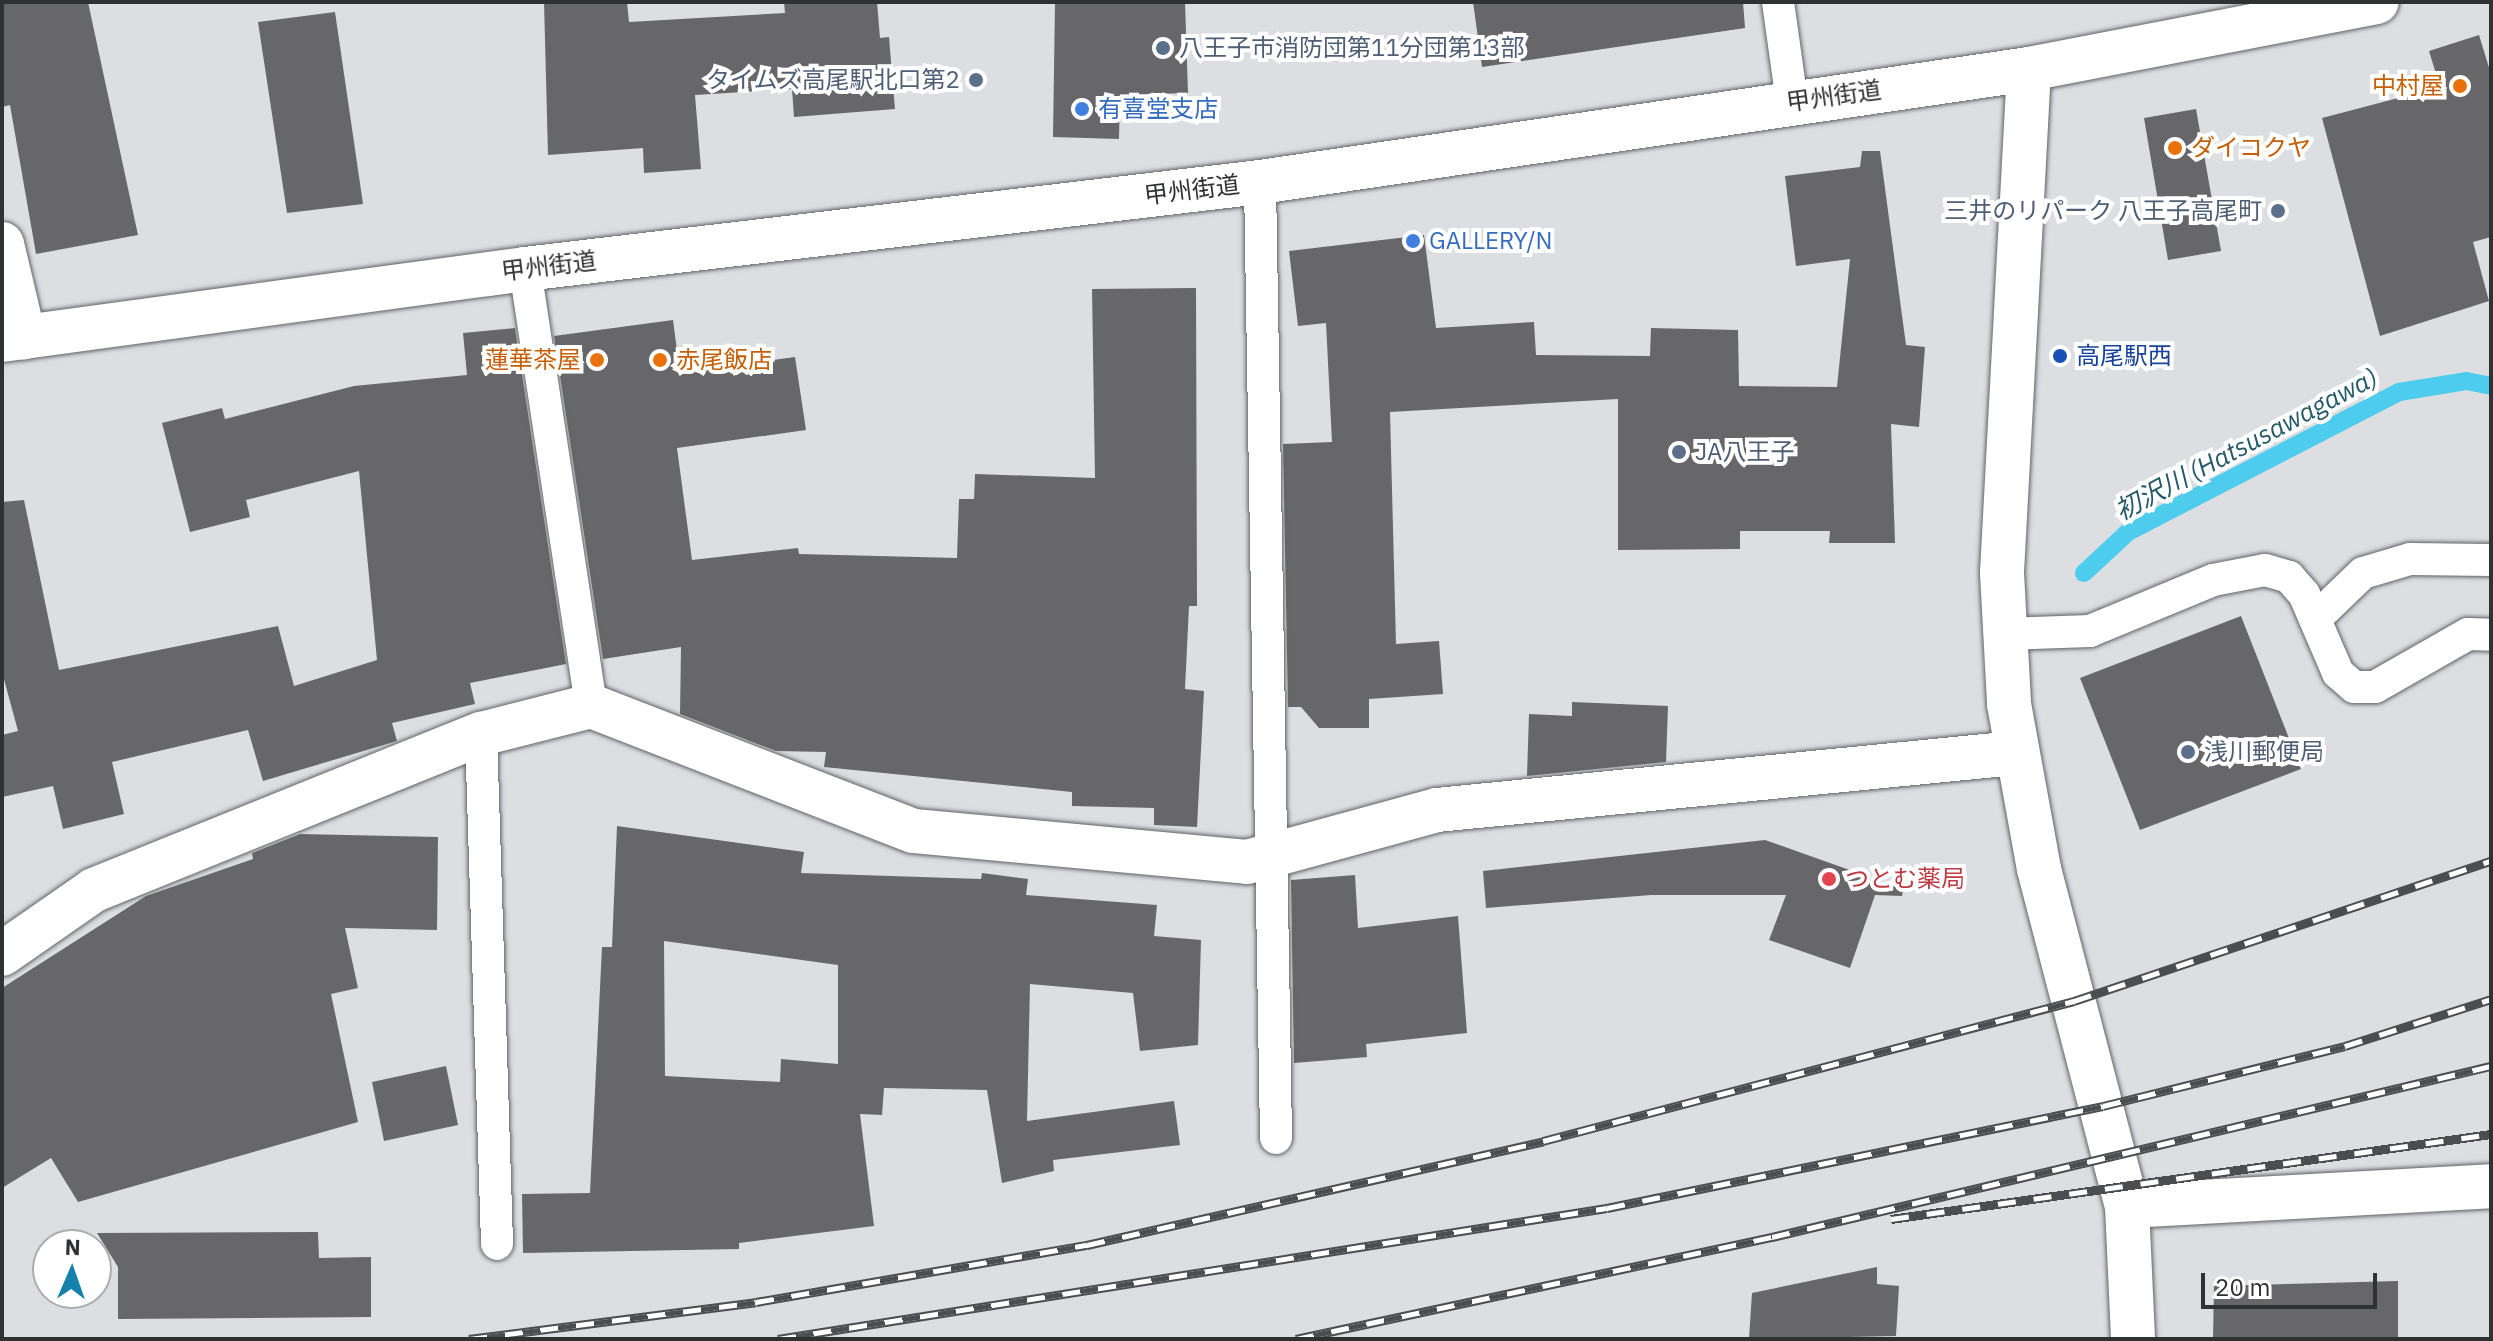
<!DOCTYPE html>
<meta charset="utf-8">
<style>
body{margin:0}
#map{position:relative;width:2493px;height:1341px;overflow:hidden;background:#dcdee2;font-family:"IBM Plex Sans","Noto Sans JP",sans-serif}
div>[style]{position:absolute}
.stream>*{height:18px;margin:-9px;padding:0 9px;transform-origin:9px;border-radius:9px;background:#4dcced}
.building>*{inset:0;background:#67676a}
.roads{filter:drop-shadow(0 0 2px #616366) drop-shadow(0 0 2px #616366)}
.lane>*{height:32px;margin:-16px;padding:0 16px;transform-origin:16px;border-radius:16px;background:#fff}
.street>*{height:44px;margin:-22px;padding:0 22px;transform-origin:22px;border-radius:22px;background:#fff}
.secondary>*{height:44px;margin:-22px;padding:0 22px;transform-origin:22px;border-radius:22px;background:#fff}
.highway>*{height:44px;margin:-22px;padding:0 22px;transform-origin:22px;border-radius:22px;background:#fff}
.rail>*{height:9px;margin-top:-4.5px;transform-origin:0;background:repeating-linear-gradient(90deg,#fff 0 18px,#4c4d50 0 36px);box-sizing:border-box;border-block:2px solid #4c4d50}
.dots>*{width:22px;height:22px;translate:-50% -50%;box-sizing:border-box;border:4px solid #fff;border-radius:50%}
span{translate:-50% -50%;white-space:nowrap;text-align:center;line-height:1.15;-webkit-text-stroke:8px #fff;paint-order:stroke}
.service-label{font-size:24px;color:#4e5e75}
.left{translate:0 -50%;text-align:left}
.right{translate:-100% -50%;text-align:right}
.food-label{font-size:24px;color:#c56008}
.street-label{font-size:24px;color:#303133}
.shop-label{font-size:24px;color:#366cbe}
.transit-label{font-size:24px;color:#164399}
.health-label{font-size:24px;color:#be3a42}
.water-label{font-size:26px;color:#255968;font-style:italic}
.frame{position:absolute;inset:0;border:4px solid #303133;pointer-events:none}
.north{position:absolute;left:32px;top:1229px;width:80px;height:80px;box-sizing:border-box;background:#fff;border:2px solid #acadad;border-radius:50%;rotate:2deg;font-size:22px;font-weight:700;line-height:32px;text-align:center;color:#303133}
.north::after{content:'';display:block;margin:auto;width:28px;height:36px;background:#1381a9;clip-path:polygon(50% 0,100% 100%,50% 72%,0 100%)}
.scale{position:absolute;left:2201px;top:1273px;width:176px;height:36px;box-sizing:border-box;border:4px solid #303133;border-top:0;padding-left:10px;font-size:24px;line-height:28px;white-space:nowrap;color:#303133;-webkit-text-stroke:6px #fff;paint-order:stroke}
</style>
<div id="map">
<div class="stream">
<div style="left:2084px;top:573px;width:60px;rotate:-43deg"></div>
<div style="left:2128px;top:532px;width:305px;rotate:-27.3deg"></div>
<div style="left:2399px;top:392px;width:68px;rotate:-9.3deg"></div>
<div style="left:2466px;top:381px;width:25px;rotate:11deg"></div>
</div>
<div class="building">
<div style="clip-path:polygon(2px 2px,88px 2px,138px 235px,36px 254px,10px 105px,2px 107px)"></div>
<div style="clip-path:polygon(544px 2px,627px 2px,629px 22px,785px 13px,784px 2px,877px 2px,880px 38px,889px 37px,895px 109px,794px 117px,792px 89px,695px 95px,701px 169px,644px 173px,643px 148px,548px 155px)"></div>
<div style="clip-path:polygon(1055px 2px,1185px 2px,1188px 93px,1120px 95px,1119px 139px,1053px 137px)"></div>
<div style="clip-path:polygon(1473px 2px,1743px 2px,1745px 28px,1482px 67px)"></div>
<div style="clip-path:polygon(335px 12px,363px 204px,287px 213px,258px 22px)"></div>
<div style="clip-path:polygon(2479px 35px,2491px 74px,2491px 237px,2473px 242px,2489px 301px,2380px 336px,2322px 118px,2440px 87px,2429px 51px)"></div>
<div style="clip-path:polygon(2196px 109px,2221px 251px,2168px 260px,2144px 118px)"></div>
<div style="clip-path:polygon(1862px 151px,1880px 151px,1906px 345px,1925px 347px,1919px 427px,1891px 424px,1895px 543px,1829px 543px,1830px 531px,1740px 531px,1740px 549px,1618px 550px,1618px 399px,1390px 412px,1396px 644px,1439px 641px,1443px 694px,1369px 699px,1369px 728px,1319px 728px,1301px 707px,1288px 707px,1283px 444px,1332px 442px,1326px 323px,1298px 326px,1289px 251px,1424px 235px,1436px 328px,1534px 322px,1536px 355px,1650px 356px,1651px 328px,1738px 330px,1739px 386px,1837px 387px,1850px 259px,1796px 266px,1785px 176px,1860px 167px)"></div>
<div style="clip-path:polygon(1196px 288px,1197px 606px,1189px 606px,1185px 689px,1204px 691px,1197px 827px,1154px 825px,1154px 808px,1072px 806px,1072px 792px,824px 767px,826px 752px,776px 751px,680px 714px,681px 647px,603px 659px,554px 336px,673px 320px,680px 373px,795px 357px,806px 430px,677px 448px,692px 560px,798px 548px,799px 554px,957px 558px,959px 499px,974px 499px,975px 474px,1095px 478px,1092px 289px)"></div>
<div style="clip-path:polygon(515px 328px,566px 664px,470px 683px,475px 704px,392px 723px,397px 741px,263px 781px,248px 730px,112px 762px,124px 814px,63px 829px,53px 786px,2px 797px,2px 735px,18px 731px,2px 672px,2px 502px,24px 500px,59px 670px,278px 626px,294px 686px,377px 660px,359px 471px,246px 500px,250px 517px,190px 532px,162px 423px,222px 408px,225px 419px,354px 386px,467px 375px,463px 333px)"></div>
<div style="clip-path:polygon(2241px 616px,2301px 769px,2140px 830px,2080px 678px)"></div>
<div style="clip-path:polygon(1572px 702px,1668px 706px,1666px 762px,1527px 776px,1529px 714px,1572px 716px)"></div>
<div style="clip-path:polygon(evenodd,617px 826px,804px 852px,801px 873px,981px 879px,982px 873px,1028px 879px,1026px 895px,1157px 905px,1154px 936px,1201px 940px,1198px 1045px,1140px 1051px,1133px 993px,1030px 984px,1027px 1121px,1174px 1101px,1180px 1145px,1053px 1160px,1054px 1171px,1002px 1183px,987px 1090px,884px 1088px,882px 1115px,860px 1114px,874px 1226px,739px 1243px,739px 1249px,523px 1253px,522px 1194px,590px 1193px,602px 947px,612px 947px,617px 826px,664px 941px,838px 965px,838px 1064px,781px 1059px,780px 1082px,665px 1076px,664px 941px)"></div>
<div style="clip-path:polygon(300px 834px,438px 837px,437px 930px,345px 928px,358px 988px,331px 994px,358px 1122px,78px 1202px,51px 1158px,2px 1188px,2px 988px,146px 896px,253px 859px,252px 853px)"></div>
<div style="clip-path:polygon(1765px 840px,1903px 889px,1902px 896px,1875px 895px,1850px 968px,1769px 940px,1786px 895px,1651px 895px,1486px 908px,1483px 871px)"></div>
<div style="clip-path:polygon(1355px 875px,1358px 928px,1458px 916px,1467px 1033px,1366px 1044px,1367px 1057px,1294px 1063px,1291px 880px)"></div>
<div style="clip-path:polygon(446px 1066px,458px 1125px,384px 1141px,372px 1082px)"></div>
<div style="clip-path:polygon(318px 1232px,319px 1258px,371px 1257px,371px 1317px,118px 1319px,118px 1267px,97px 1233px)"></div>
<div style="clip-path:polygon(1877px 1267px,1877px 1284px,1899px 1286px,1896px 1336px,1749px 1339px,1752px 1293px)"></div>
<div style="clip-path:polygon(2398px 1281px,2398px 1339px,2213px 1339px,2214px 1286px)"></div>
</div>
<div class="roads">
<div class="lane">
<div style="left:1778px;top:2px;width:101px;rotate:82deg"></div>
<div style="left:1260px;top:182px;width:956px;rotate:89.04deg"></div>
<div style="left:525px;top:269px;width:442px;rotate:81.4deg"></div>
<div style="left:2315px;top:619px;width:66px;rotate:-43.8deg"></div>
<div style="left:2363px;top:573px;width:49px;rotate:-16.6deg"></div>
<div style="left:2410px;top:559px;width:81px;rotate:0.7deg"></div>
<div style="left:2004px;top:634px;width:86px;rotate:-2deg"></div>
<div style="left:2090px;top:631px;width:133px;rotate:-22.5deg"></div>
<div style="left:2213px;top:580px;width:53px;rotate:-10.9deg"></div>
<div style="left:2265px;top:570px;width:25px;rotate:16deg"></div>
<div style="left:2289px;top:577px;width:23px;rotate:49deg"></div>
<div style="left:2304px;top:594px;width:86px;rotate:66.7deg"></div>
<div style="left:2338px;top:673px;width:21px;rotate:41deg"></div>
<div style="left:2354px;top:687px;width:21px"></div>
<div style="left:2375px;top:687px;width:107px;rotate:-29.7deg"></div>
<div style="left:2468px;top:634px;width:23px;rotate:2deg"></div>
<div style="left:481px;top:734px;width:510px;rotate:88.2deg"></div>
</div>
<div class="street">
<div style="left:2px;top:244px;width:96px;rotate:76.7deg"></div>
<div style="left:2px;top:954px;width:112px;rotate:-34.8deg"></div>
<div style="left:94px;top:890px;width:417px;rotate:-22deg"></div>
<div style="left:481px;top:734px;width:114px;rotate:-14.3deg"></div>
<div style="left:591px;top:706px;width:346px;rotate:21.2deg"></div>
<div style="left:914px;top:831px;width:334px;rotate:5.3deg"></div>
<div style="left:1247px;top:862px;width:197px;rotate:-15.3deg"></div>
<div style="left:1437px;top:810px;width:581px;rotate:-5.63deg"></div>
<div style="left:2127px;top:1206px;width:365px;rotate:-3.1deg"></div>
</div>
<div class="secondary">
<div style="left:2029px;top:69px;width:505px;rotate:93.07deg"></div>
<div style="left:2002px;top:573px;width:131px;rotate:86.9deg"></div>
<div style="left:2009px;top:704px;width:168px;rotate:79.7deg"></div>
<div style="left:2039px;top:869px;width:348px;rotate:75.4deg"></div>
<div style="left:2127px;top:1206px;width:133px;rotate:87.4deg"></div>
</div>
<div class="highway">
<div style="left:2px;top:340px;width:528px;rotate:-7.73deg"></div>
<div style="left:525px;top:269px;width:740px;rotate:-6.75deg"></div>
<div style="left:1260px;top:182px;width:777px;rotate:-8.36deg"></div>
<div style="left:2029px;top:69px;width:354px;rotate:-10.9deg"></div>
</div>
</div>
<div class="rail">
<div style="left:1891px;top:1219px;width:606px;rotate:-8.06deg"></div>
<div style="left:469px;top:1339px;width:289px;rotate:-7.3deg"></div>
<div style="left:756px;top:1302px;width:336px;rotate:-9.8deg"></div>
<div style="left:1087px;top:1245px;width:468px;rotate:-12.8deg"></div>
<div style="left:1543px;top:1141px;width:549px;rotate:-14.77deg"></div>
<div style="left:2074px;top:1001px;width:440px;rotate:-18.6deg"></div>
<div style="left:778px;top:1339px;width:839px;rotate:-8.98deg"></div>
<div style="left:1607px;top:1208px;width:506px;rotate:-11.62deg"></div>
<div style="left:2103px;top:1106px;width:249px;rotate:-13.9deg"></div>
<div style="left:2345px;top:1046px;width:153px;rotate:-17.8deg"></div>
<div style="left:1296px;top:1339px;width:487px;rotate:-12.1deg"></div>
<div style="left:1772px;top:1237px;width:739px;rotate:-13.38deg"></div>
</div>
<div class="dots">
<div style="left:1163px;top:48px;background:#5c6f8a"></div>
<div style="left:976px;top:80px;background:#5c6f8a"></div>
<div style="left:2460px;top:86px;background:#e8710a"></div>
<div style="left:1082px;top:109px;background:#3f7fe0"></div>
<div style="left:2175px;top:148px;background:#e8710a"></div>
<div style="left:2278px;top:211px;background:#5c6f8a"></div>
<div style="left:1413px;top:241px;background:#3f7fe0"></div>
<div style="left:2060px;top:356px;background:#1a4fb4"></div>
<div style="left:597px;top:360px;background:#e8710a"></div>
<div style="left:660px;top:360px;background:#e8710a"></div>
<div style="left:1679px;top:452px;background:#5c6f8a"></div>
<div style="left:2188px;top:752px;background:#5c6f8a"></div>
<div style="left:1829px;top:879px;background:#e0444e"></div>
</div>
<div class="service-label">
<span class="left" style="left:1179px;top:48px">八王子市消防団第11分団第13部</span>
<span class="right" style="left:960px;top:80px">タイムズ高尾駅北口第2</span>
<span class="right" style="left:2262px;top:211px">三井のリパーク 八王子高尾町</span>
<span class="left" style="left:1695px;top:452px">JA八王子</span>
<span class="left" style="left:2204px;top:752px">浅川郵便局</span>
</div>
<div class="food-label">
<span class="right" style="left:2444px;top:86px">中村屋</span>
<span class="left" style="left:2191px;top:148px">ダイコクヤ</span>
<span class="right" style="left:581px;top:360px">蓮華茶屋</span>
<span class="left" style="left:676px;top:360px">赤尾飯店</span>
</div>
<div class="street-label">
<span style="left:1834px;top:96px;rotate:-8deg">甲州街道</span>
<span style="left:1192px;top:190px;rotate:-7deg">甲州街道</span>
<span style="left:549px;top:266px;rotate:-7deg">甲州街道</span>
</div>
<div class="shop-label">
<span class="left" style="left:1098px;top:109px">有喜堂支店</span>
<span class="left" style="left:1429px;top:241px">GALLERY/N</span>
</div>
<div class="transit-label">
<span class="left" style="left:2076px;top:356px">高尾駅西</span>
</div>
<div class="health-label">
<span class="left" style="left:1845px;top:879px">つとむ薬局</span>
</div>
<div class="water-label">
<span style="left:2246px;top:444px;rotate:-28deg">初沢川 (Hatsusawagawa)</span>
</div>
<div class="frame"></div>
<div class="north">N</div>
<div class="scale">20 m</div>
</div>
